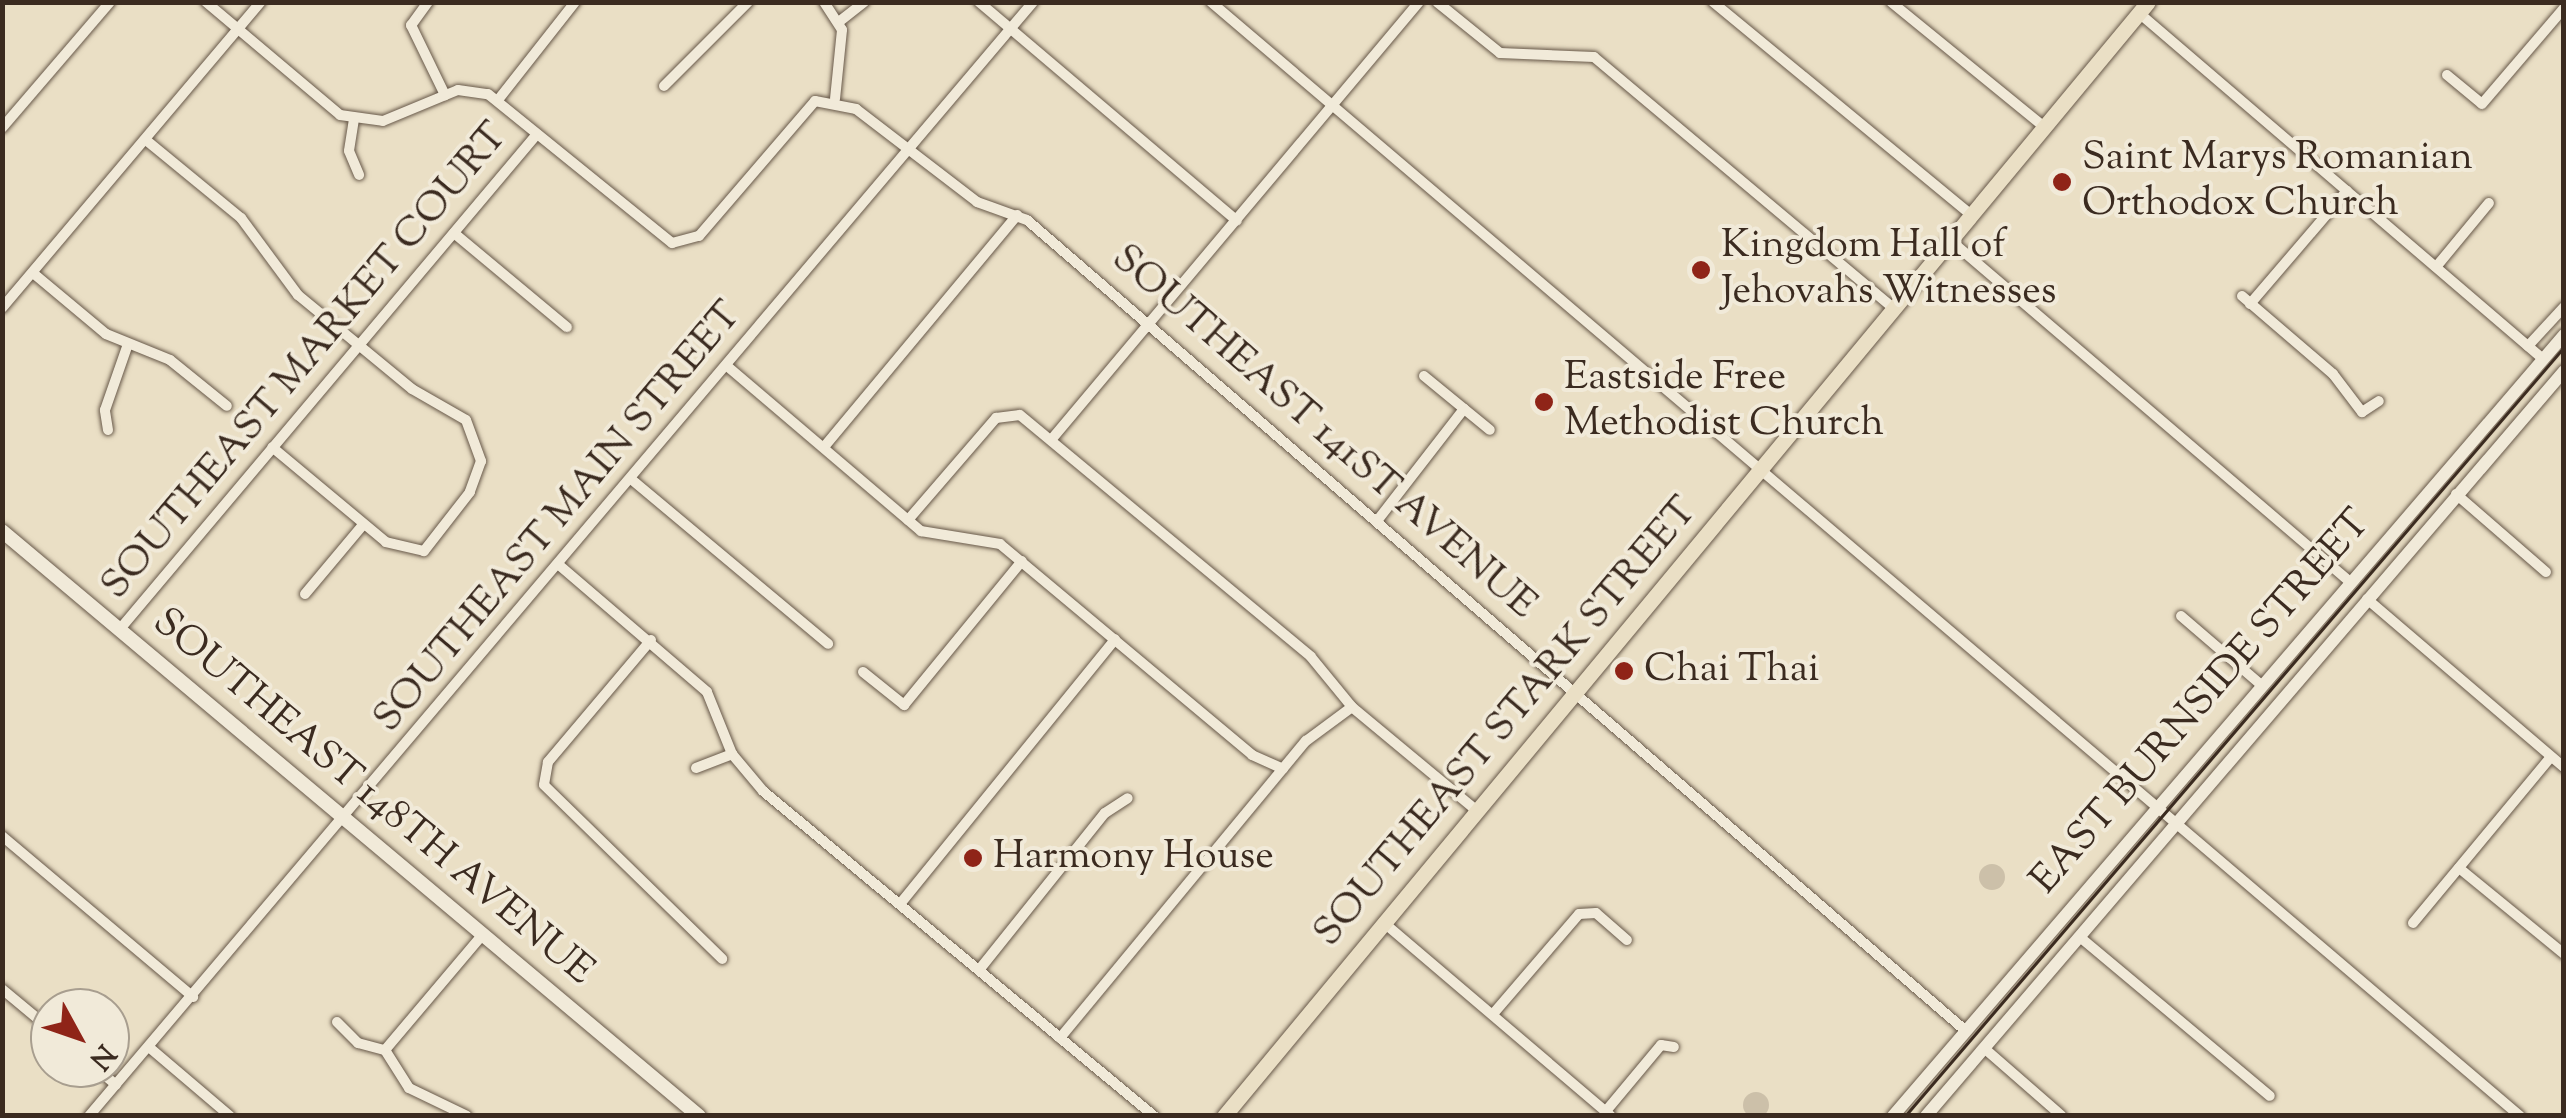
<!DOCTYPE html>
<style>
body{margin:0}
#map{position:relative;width:2566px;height:1118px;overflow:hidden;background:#eadfc5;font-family:"Sorts Mill Goudy",serif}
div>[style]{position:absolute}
.green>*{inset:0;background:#ccc0a9}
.round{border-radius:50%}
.roads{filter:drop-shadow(0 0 2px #675849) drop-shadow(0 0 2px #675849)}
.minor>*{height:10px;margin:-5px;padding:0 5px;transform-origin:5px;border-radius:5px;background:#f1ead9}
.tertiary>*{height:12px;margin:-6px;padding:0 6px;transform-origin:6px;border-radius:6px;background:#f1ead9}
.secondary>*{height:14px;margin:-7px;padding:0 7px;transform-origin:7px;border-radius:7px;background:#f1ead9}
.primary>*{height:15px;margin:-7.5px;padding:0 7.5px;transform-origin:7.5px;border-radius:7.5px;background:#eadfc5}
.tram>*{height:2.5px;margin:-1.25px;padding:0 1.25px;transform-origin:1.25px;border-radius:1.25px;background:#3b2b20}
.dots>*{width:28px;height:28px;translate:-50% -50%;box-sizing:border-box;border:5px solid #f1ead9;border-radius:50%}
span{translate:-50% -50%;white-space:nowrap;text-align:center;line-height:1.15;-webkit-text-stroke:8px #f1ead9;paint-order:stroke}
.poi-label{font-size:40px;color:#3b2b20}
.left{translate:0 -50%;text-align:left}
.street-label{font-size:40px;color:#3b2b20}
.frame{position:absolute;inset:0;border:5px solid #3b2b20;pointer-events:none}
.north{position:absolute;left:30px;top:988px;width:100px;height:100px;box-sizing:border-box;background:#f1ead9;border:2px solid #a89e8f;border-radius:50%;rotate:130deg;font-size:28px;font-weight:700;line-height:40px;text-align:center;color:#3b2b20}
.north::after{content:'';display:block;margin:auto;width:35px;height:45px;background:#8f2418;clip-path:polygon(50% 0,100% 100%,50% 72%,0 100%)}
</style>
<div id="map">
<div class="green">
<div class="round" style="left:1979px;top:864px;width:26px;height:26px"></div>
<div class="round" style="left:1743px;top:1092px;width:26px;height:26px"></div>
</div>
<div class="roads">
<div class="minor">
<div style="left:206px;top:2px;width:175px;rotate:40.1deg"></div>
<div style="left:340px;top:115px;width:43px;rotate:7.9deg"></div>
<div style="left:383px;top:121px;width:81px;rotate:-22.5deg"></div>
<div style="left:458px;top:90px;width:30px;rotate:8deg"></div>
<div style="left:488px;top:94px;width:237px;rotate:39deg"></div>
<div style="left:672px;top:243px;width:28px;rotate:-15deg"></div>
<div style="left:699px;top:236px;width:178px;rotate:-49.3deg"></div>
<div style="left:815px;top:101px;width:42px;rotate:11deg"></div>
<div style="left:856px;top:109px;width:153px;rotate:37.5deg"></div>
<div style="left:977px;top:202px;width:53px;rotate:19.8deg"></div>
<div style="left:1027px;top:220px;width:1241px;rotate:40.82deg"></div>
<div style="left:428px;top:2px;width:29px;rotate:126deg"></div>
<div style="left:411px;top:25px;width:78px;rotate:64.1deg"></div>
<div style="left:824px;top:2px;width:33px;rotate:57deg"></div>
<div style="left:842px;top:30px;width:69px;rotate:95.8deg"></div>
<div style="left:979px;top:2px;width:338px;rotate:40.3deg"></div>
<div style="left:1211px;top:2px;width:1719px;rotate:40.4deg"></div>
<div style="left:1437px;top:2px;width:81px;rotate:39deg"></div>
<div style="left:1500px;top:53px;width:94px;rotate:2.4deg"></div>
<div style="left:1594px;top:57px;width:390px;rotate:40deg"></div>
<div style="left:1713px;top:2px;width:335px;rotate:39.5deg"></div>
<div style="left:1891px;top:2px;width:198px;rotate:39.2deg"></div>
<div style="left:2139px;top:13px;width:532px;rotate:40.58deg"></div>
<div style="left:840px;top:21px;width:31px;rotate:-38deg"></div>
<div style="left:2447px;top:75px;width:45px;rotate:39.6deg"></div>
<div style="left:2482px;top:104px;width:126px;rotate:-49.5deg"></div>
<div style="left:664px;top:86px;width:119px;rotate:-45deg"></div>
<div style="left:498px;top:100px;width:125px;rotate:-51.8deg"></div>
<div style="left:354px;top:119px;width:32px;rotate:99deg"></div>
<div style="left:349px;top:151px;width:26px;rotate:67deg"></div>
<div style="left:2px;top:128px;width:166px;rotate:-49.4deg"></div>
<div style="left:146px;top:140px;width:123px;rotate:39.4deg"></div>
<div style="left:241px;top:218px;width:96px;rotate:53.5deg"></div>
<div style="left:298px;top:295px;width:148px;rotate:39.5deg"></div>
<div style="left:412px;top:389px;width:62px;rotate:29.9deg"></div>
<div style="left:466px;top:420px;width:44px;rotate:69.9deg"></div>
<div style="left:481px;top:461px;width:33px;rotate:110deg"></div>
<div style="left:470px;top:492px;width:75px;rotate:127.9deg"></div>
<div style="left:424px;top:551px;width:39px;rotate:-167deg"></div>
<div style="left:386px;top:542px;width:148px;rotate:-140.2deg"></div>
<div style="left:454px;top:233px;width:147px;rotate:39.8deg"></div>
<div style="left:1950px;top:240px;width:525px;rotate:40.52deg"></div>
<div style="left:2436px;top:267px;width:83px;rotate:-50.4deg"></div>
<div style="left:33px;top:273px;width:95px;rotate:39.9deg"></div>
<div style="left:106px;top:334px;width:69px;rotate:22.1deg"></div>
<div style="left:170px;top:360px;width:73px;rotate:38.9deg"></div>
<div style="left:2242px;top:296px;width:120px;rotate:40.6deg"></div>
<div style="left:2333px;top:374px;width:48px;rotate:52.7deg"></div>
<div style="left:2362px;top:412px;width:20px;rotate:-33deg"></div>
<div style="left:2250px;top:304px;width:149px;rotate:-49.4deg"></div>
<div style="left:2px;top:308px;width:401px;rotate:-49.8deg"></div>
<div style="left:2528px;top:346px;width:53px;rotate:-47.3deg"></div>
<div style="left:727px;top:366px;width:255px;rotate:40.4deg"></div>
<div style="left:921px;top:531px;width:80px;rotate:9.3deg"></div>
<div style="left:1000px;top:544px;width:329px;rotate:39.9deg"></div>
<div style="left:1252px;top:755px;width:34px;rotate:24deg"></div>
<div style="left:1424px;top:376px;width:85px;rotate:39.3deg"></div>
<div style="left:108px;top:430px;width:20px;rotate:-99deg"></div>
<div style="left:105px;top:410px;width:70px;rotate:-70.8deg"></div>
<div style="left:1051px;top:440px;width:572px;rotate:-49.96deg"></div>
<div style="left:824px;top:447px;width:302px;rotate:-50.2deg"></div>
<div style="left:631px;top:479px;width:257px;rotate:39.9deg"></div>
<div style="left:2456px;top:494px;width:119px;rotate:40.9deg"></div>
<div style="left:908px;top:520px;width:135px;rotate:-49.2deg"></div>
<div style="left:996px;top:418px;width:24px;rotate:-7deg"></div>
<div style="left:1020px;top:415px;width:378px;rotate:39.7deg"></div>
<div style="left:1311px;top:657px;width:65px;rotate:50.6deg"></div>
<div style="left:1352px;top:707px;width:161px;rotate:39.7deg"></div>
<div style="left:1377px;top:521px;width:142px;rotate:-52.2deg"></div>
<div style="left:559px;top:565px;width:195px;rotate:40.6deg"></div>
<div style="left:707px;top:692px;width:67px;rotate:68deg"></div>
<div style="left:732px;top:754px;width:48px;rotate:50deg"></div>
<div style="left:763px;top:791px;width:508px;rotate:39.73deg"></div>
<div style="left:305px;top:594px;width:90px;rotate:-50deg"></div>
<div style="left:2367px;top:599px;width:259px;rotate:40.5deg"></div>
<div style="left:2181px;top:616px;width:104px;rotate:40.7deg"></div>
<div style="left:120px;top:629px;width:647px;rotate:-49.89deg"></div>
<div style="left:651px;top:640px;width:160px;rotate:130.2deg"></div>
<div style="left:548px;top:762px;width:23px;rotate:100deg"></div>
<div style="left:544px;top:785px;width:249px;rotate:44.3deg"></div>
<div style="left:863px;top:672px;width:53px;rotate:38.8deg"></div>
<div style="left:904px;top:705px;width:186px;rotate:-50.7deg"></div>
<div style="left:696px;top:768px;width:39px;rotate:-21deg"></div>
<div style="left:2px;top:836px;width:250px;rotate:40.1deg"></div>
<div style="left:2459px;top:868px;width:136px;rotate:39.3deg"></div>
<div style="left:900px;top:904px;width:341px;rotate:-50.9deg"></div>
<div style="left:1383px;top:922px;width:299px;rotate:40.4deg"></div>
<div style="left:2413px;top:923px;width:216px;rotate:-50.3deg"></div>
<div style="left:2081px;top:938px;width:246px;rotate:39.9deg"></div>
<div style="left:979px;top:970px;width:201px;rotate:-51.3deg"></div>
<div style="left:1105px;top:813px;width:27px;rotate:-33deg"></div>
<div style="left:2px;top:989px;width:62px;rotate:39.8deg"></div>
<div style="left:1493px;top:1014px;width:132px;rotate:-49.3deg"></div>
<div style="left:1579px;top:914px;width:17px;rotate:-3deg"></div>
<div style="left:1596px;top:913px;width:41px;rotate:41.1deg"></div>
<div style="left:337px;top:1022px;width:30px;rotate:45deg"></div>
<div style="left:358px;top:1043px;width:28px;rotate:15deg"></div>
<div style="left:1060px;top:1038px;width:386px;rotate:-50.4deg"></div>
<div style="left:1306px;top:741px;width:57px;rotate:-36.5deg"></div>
<div style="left:150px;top:1048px;width:105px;rotate:40.4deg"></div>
<div style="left:1984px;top:1048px;width:103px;rotate:41.1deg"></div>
<div style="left:385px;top:1050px;width:152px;rotate:-49.8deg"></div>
<div style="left:385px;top:1050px;width:45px;rotate:57.7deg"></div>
<div style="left:409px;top:1088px;width:64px;rotate:25.8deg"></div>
<div style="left:96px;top:1068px;width:26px;rotate:40deg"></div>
<div style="left:1606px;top:1111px;width:86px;rotate:-50.2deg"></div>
<div style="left:1661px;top:1045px;width:13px;rotate:9deg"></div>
<div style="left:89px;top:1116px;width:1460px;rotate:-49.72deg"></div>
</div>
<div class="tertiary">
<div style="left:1893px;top:1116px;width:1030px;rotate:-49.33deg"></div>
<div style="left:1926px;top:1116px;width:981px;rotate:-49.42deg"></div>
</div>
<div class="secondary">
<div style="left:2px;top:531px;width:910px;rotate:40.01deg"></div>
</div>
<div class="primary">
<div style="left:1224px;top:1116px;width:1447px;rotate:-50.33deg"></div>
</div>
</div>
<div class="tram">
<div style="left:1905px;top:1116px;width:1013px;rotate:-49.4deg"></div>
</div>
<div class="dots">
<div style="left:2062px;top:182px;background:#8f2418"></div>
<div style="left:1701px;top:270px;background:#8f2418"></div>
<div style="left:1544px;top:402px;background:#8f2418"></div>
<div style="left:1624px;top:671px;background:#8f2418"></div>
<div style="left:973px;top:858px;background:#8f2418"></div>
</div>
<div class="poi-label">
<span class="left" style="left:2082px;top:182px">Saint Marys Romanian<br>Orthodox Church</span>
<span class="left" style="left:1721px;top:270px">Kingdom Hall of<br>Jehovahs Witnesses</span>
<span class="left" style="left:1564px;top:402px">Eastside Free<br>Methodist Church</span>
<span class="left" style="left:1644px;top:671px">Chai Thai</span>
<span class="left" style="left:993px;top:858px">Harmony House</span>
</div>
<div class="street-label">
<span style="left:306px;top:362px;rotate:-50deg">SOUTHEAST MARKET COURT</span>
<span style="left:1323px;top:433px;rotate:41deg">SOUTHEAST 141ST AVENUE</span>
<span style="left:559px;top:518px;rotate:-50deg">SOUTHEAST MAIN STREET</span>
<span style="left:2202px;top:703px;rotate:-49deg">EAST BURNSIDE STREET</span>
<span style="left:1507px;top:723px;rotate:-50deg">SOUTHEAST STARK STREET</span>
<span style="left:372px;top:798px;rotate:40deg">SOUTHEAST 148TH AVENUE</span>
</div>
<div class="frame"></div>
<div class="north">N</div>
</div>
